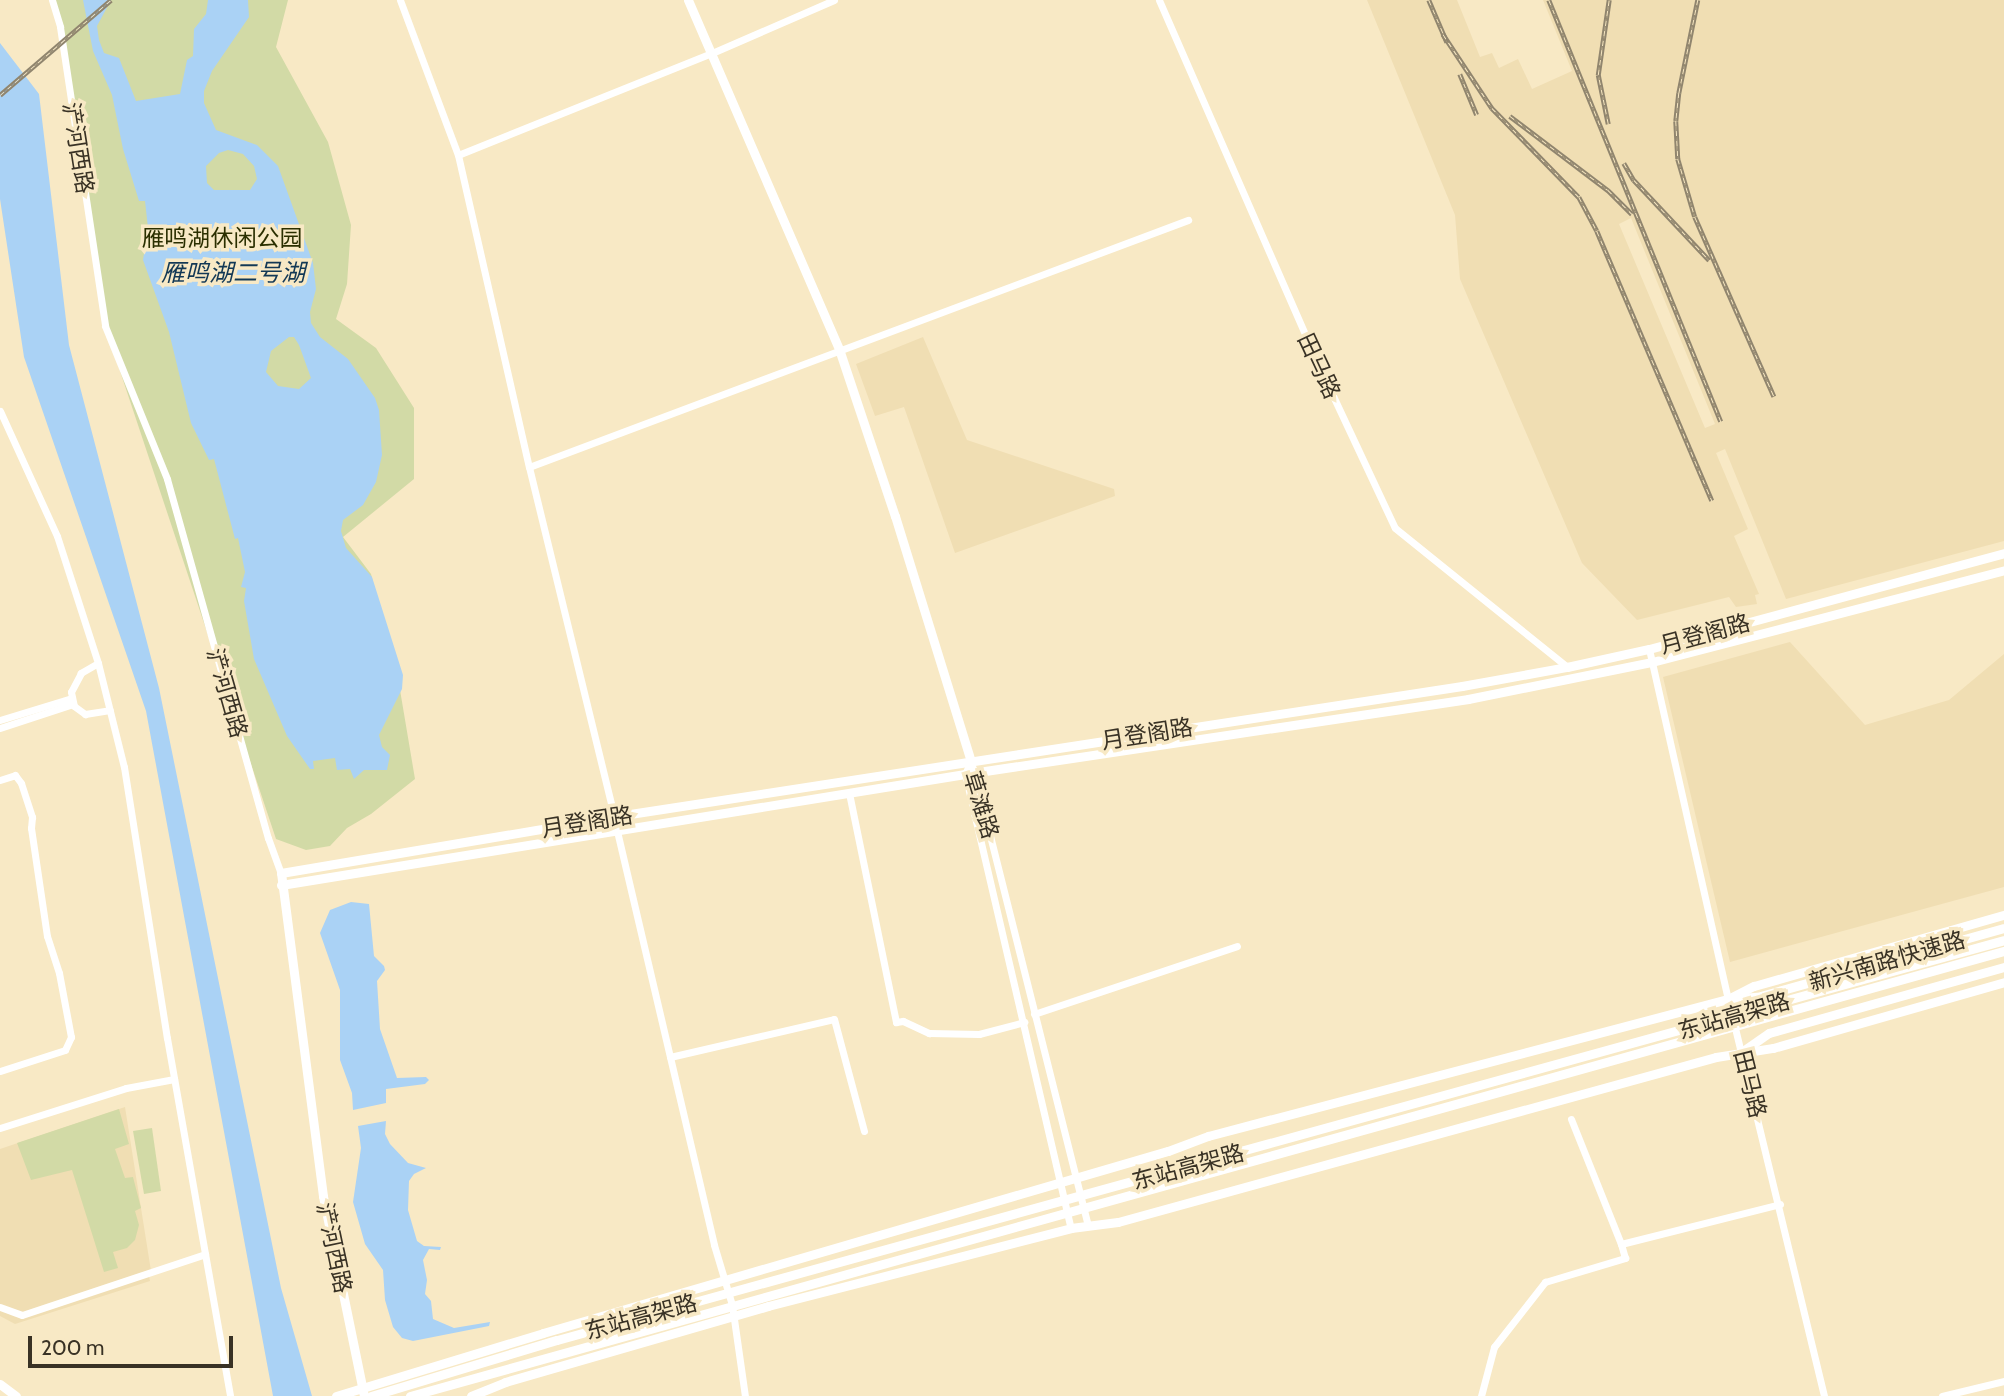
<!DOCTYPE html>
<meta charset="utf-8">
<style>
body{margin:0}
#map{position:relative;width:2004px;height:1396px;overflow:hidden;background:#f8e9c5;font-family:Cabin,"Noto Sans SC",sans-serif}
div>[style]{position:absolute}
.built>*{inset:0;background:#f0deb3}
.green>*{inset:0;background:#d2daa6}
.water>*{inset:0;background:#aad2f5}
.minor>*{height:7px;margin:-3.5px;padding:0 3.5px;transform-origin:3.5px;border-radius:3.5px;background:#fff}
.major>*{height:9px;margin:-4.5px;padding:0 4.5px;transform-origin:4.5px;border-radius:4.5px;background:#fff}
.rail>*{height:4.5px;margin-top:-2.25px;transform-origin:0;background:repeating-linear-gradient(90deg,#f8e9c5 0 5px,#90856e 0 10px);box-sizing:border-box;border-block:2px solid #90856e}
span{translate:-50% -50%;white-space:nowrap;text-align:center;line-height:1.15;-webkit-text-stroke:7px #f8e9c5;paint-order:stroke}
.street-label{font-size:23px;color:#393225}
.park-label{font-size:23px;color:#2b2f00}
.water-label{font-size:24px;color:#123855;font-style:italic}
.scale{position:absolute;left:28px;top:1336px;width:205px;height:32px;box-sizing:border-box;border:4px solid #393225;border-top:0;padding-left:9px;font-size:21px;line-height:24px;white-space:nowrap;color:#393225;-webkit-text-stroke:5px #f8e9c5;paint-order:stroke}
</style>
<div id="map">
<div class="built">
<div style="clip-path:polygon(evenodd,1367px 0,1457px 0,1480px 57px,1492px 53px,1499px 68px,1518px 59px,1532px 89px,1572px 71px,1543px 0,2004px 0,2004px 541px,1786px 599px,1725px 449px,1716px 453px,1748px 529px,1734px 536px,1759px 594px,1755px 595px,1757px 604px,1736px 607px,1729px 597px,1637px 620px,1582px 563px,1460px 279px,1455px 215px,1367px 0,1631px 218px,1715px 424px,1705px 428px,1619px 224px,1631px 218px)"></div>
<div style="clip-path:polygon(923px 337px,967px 440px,1114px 489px,1115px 496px,955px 553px,904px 407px,875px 416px,856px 364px)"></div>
<div style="clip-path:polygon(1790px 642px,1865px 725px,1949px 700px,2004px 654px,2004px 887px,1730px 962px,1663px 677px)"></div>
<div style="clip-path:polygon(125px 1107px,151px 1271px,148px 1271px,150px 1281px,15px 1324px,0 1316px,0 1149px)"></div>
</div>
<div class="green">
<div style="clip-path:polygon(55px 0,288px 0,276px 47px,328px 142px,351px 225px,347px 284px,336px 319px,376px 348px,414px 408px,414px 479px,343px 537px,371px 574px,399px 684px,415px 779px,371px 814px,347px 828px,330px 846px,306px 850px,276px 839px,107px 332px)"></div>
<div style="clip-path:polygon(119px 1109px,129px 1144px,115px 1149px,125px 1178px,133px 1177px,141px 1208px,135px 1211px,139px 1225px,135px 1240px,127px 1248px,113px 1252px,118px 1268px,104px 1272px,72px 1170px,31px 1180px,17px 1143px)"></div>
<div style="clip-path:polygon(152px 1128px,161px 1191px,144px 1194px,133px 1131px)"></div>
</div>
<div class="water">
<div style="clip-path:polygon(evenodd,83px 0,111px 0,97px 26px,99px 40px,104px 53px,119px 58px,136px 101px,180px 94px,187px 60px,193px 56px,194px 29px,206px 14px,208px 0,248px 0,249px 17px,212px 71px,204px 91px,204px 103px,216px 130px,257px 145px,278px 166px,313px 263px,316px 289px,310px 312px,311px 323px,320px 337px,348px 359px,375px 398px,379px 410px,382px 455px,376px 482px,363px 505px,343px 520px,341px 531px,346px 548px,372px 577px,403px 675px,402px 689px,379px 735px,382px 747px,390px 755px,387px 770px,364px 770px,354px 779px,350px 769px,337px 770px,335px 758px,313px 761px,314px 769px,310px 769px,287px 736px,254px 659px,244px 601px,246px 588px,241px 587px,245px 572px,238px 538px,235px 539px,214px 459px,209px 460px,191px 423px,169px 332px,143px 260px,148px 228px,145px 201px,139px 201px,123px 149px,112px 95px,93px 51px,83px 0,228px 150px,243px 154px,254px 166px,257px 179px,250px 190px,214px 190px,207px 183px,206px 166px,219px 153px,228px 150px,83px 0,289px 337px,294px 337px,299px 345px,311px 378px,299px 389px,278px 386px,266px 372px,271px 351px,289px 337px)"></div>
<div style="clip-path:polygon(0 43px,39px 94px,69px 345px,159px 688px,281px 1288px,312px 1396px,273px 1396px,146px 711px,24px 357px,0 199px)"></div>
<div style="clip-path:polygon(351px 902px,369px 904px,374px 956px,384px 966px,385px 970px,377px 981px,380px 1029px,397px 1078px,426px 1077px,429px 1080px,425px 1084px,386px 1089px,386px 1103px,353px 1110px,352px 1093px,340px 1060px,340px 990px,320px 933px,330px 910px)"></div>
<div style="clip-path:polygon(386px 1121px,385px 1134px,390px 1144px,408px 1163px,426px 1168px,414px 1174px,409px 1181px,408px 1210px,417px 1241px,424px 1246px,441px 1247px,440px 1250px,429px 1249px,423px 1260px,427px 1280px,425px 1294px,431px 1301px,433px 1319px,454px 1328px,490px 1322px,489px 1326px,413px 1341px,402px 1338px,393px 1327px,385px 1300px,383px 1270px,365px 1244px,353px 1202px,361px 1148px,358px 1126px)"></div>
</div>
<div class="minor">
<div style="left:52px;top:0;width:28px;rotate:73deg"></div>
<div style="left:60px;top:27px;width:302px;rotate:81.4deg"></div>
<div style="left:105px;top:326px;width:165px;rotate:67.9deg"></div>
<div style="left:167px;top:479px;width:373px;rotate:74.3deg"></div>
<div style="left:268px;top:838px;width:37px;rotate:70deg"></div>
<div style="left:400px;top:0;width:165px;rotate:69.5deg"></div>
<div style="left:458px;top:155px;width:320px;rotate:77.2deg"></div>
<div style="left:529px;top:467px;width:347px;rotate:76.3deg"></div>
<div style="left:611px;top:804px;width:13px;rotate:63deg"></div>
<div style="left:617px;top:816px;width:15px;rotate:90deg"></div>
<div style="left:617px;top:831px;width:425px;rotate:76.8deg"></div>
<div style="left:714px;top:1245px;width:63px;rotate:73.3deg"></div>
<div style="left:732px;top:1305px;width:92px;rotate:81.9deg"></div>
<div style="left:1159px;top:0;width:383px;rotate:66.4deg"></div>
<div style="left:1312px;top:351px;width:195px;rotate:64.9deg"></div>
<div style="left:1395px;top:528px;width:221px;rotate:38.9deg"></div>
<div style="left:458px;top:155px;width:274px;rotate:-21.9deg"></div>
<div style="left:712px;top:53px;width:133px;rotate:-23.5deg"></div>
<div style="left:0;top:411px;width:137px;rotate:65.5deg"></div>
<div style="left:57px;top:536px;width:133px;rotate:72.1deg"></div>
<div style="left:98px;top:663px;width:107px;rotate:76deg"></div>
<div style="left:124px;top:767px;width:274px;rotate:81deg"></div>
<div style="left:167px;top:1038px;width:364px;rotate:80deg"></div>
<div style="left:529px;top:467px;width:704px;rotate:-20.55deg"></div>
<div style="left:1649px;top:649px;width:359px;rotate:77.3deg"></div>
<div style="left:1728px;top:999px;width:408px;rotate:76.4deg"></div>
<div style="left:98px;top:663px;width:20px;rotate:150deg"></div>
<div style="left:81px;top:673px;width:21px;rotate:118deg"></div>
<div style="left:71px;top:692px;width:14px;rotate:78deg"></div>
<div style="left:74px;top:706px;width:14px;rotate:36deg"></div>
<div style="left:85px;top:714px;width:25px;rotate:-9deg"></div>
<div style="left:0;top:720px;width:75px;rotate:-17deg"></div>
<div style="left:0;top:728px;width:77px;rotate:-18.2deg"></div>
<div style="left:971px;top:761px;width:14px;rotate:115deg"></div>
<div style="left:965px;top:774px;width:466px;rotate:76.9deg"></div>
<div style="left:973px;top:768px;width:471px;rotate:75.9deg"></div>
<div style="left:0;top:780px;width:16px;rotate:-18deg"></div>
<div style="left:15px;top:775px;width:10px;rotate:53deg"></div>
<div style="left:21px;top:783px;width:36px;rotate:72deg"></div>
<div style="left:32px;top:817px;width:11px;rotate:95deg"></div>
<div style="left:31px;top:828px;width:109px;rotate:81.6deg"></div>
<div style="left:47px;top:936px;width:39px;rotate:72deg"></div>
<div style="left:59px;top:973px;width:65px;rotate:79.4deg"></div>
<div style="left:71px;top:1037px;width:14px;rotate:115deg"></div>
<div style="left:65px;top:1050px;width:68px;rotate:162.1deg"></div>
<div style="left:849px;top:793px;width:234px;rotate:78.4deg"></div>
<div style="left:896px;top:1022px;width:7px;rotate:-8deg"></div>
<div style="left:903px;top:1021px;width:29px;rotate:25deg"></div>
<div style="left:929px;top:1033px;width:50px;rotate:1.1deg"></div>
<div style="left:979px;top:1034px;width:47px;rotate:-14.9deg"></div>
<div style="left:1034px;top:1014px;width:214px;rotate:-18.5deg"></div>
<div style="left:670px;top:1057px;width:168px;rotate:-13deg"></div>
<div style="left:834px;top:1019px;width:116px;rotate:75deg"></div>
<div style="left:1571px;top:1119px;width:135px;rotate:68.2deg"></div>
<div style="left:1621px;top:1244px;width:164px;rotate:-14.1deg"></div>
<div style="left:0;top:1128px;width:132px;rotate:-17.6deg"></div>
<div style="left:126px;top:1088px;width:49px;rotate:-10.6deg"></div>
<div style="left:0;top:1307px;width:23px;rotate:20deg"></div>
<div style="left:22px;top:1315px;width:193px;rotate:-18.4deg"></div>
<div style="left:1481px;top:1396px;width:51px;rotate:-75.1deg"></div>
<div style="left:1494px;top:1347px;width:83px;rotate:-51.9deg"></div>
<div style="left:1545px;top:1282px;width:84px;rotate:-16.7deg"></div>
<div style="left:1625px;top:1258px;width:15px;rotate:-106deg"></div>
<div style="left:1942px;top:1396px;width:64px;rotate:-13.6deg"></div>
</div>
<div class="major">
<div style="left:688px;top:0;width:383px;rotate:66.6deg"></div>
<div style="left:840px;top:352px;width:173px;rotate:71.5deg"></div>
<div style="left:895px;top:516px;width:257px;rotate:72.8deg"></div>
<div style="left:281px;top:885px;width:693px;rotate:-9.22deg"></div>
<div style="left:965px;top:774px;width:509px;rotate:-8.48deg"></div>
<div style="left:1468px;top:699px;width:188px;rotate:-11.4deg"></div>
<div style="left:1652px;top:662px;width:364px;rotate:-14.6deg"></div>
<div style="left:1732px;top:999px;width:25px;rotate:-5deg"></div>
<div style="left:1757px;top:997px;width:256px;rotate:-15.6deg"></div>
<div style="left:1743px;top:1051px;width:32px;rotate:-35deg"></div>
<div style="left:1769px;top:1033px;width:244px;rotate:-15.7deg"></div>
<div style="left:0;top:1384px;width:20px;rotate:37deg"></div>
<div style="left:336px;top:1396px;width:216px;rotate:-16.9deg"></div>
<div style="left:543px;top:1333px;width:651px;rotate:-16.24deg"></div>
<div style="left:1168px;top:1151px;width:43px;rotate:-20.6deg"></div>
<div style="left:1208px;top:1136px;width:538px;rotate:-14.76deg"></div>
<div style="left:1728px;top:999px;width:29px;rotate:-27deg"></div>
<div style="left:1754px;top:986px;width:260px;rotate:-15.9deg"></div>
<div style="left:364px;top:1396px;width:204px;rotate:-101.6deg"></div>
<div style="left:323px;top:1196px;width:326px;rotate:-97.4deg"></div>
<div style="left:281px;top:873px;width:341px;rotate:-9.6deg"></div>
<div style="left:617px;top:816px;width:855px;rotate:-8.75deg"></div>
<div style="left:1462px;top:686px;width:107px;rotate:-10.3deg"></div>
<div style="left:1567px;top:667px;width:84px;rotate:-12.4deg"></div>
<div style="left:1649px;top:649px;width:368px;rotate:-15.1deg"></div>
<div style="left:371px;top:1396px;width:194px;rotate:-16.8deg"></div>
<div style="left:557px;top:1340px;width:1501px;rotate:-15.45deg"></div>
<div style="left:410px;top:1396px;width:1655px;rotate:-15.6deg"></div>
<div style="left:471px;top:1396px;width:37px;rotate:-22deg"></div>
<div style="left:505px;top:1382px;width:274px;rotate:-16.1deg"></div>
<div style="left:768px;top:1306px;width:313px;rotate:-14.4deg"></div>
<div style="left:1071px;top:1228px;width:47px;rotate:-7.3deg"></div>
<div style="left:1118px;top:1222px;width:620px;rotate:-15.43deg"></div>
<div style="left:1716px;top:1057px;width:58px;rotate:-9deg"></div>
<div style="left:1773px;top:1048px;width:240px;rotate:-15.9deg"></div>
</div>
<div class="rail">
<div style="left:1429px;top:0;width:46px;rotate:66.8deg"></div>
<div style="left:1549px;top:0;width:455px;rotate:67.8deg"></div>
<div style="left:1698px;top:0;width:95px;rotate:101.5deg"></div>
<div style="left:1679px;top:93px;width:28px;rotate:96deg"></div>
<div style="left:1676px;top:121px;width:38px;rotate:87deg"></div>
<div style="left:1678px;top:159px;width:60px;rotate:73.7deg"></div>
<div style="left:1695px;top:217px;width:196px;rotate:66.2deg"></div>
<div style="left:1443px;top:34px;width:89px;rotate:56.5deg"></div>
<div style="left:1492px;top:108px;width:124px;rotate:45.7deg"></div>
<div style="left:1579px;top:197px;width:38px;rotate:62deg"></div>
<div style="left:1597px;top:231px;width:293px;rotate:66.9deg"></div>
<div style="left:1460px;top:74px;width:44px;rotate:67.5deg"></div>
<div style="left:0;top:95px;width:146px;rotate:-40.6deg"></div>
<div style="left:1510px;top:116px;width:123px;rotate:37.1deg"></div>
<div style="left:1608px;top:190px;width:34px;rotate:45deg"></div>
<div style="left:1608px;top:124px;width:50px;rotate:-101.5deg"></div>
<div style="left:1598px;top:75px;width:76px;rotate:-81.7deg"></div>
<div style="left:1624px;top:163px;width:20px;rotate:60deg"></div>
<div style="left:1634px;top:180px;width:110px;rotate:46.8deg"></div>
</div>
<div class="street-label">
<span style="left:78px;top:148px;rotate:81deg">浐河西路</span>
<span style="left:1319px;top:366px;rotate:65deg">田马路</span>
<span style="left:1705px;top:634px;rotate:-15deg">月登阁路</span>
<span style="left:227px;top:693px;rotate:74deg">浐河西路</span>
<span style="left:1147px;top:734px;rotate:-9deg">月登阁路</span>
<span style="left:981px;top:805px;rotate:73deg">草滩路</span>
<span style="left:587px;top:822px;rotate:-9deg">月登阁路</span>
<span style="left:1887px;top:961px;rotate:-16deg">新兴南路快速路</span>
<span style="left:1734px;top:1016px;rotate:-16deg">东站高架路</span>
<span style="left:1750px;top:1084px;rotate:76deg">田马路</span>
<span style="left:1188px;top:1167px;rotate:-15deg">东站高架路</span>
<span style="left:334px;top:1248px;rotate:78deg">浐河西路</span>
<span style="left:641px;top:1317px;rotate:-15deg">东站高架路</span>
</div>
<div class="park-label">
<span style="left:222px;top:238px">雁鸣湖休闲公园</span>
</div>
<div class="water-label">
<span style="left:233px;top:273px">雁鸣湖二号湖</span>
</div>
<div class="scale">200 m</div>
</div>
